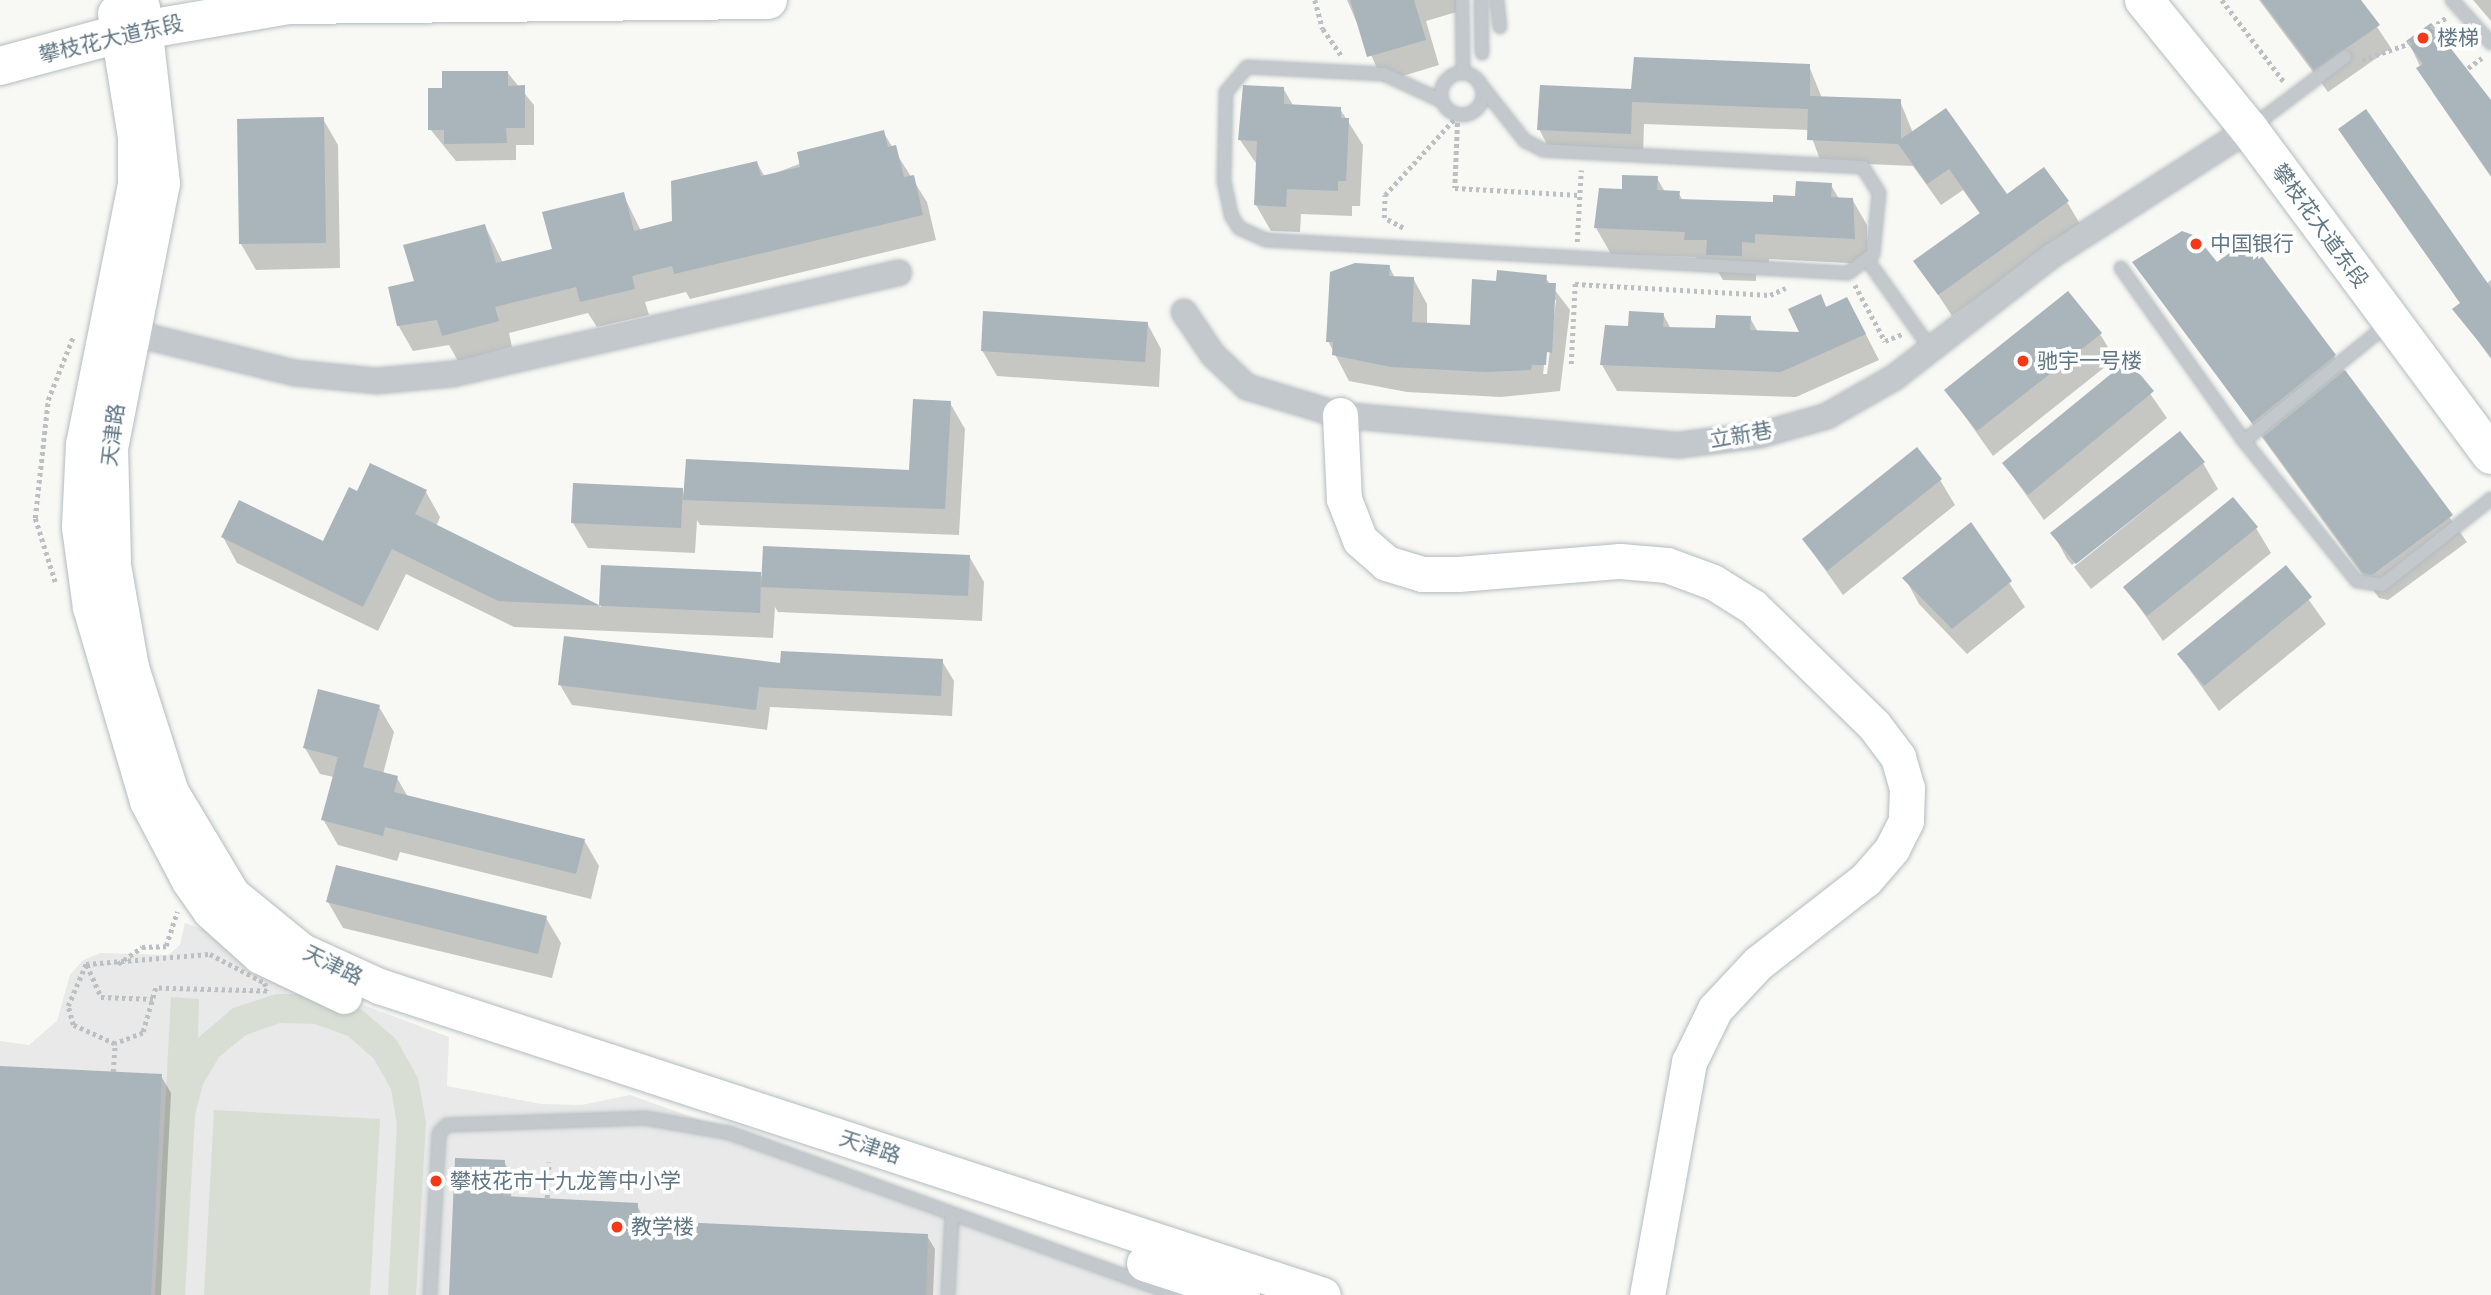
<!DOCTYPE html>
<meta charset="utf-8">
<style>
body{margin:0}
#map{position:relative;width:2491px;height:1295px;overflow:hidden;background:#f8f8f4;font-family:Roboto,"Noto Sans SC",sans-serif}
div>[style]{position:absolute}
.built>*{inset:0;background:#e8e9e8}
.green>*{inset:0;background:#d8ded3}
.shadow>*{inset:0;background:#0003}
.building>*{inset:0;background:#a9b5ba}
.path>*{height:4.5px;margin-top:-2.25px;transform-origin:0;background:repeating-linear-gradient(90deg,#bcc0c2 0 3.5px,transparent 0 7px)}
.roads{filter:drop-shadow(0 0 2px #b4bcc0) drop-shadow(0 0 2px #b4bcc0)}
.lane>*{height:12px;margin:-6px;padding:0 6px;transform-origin:6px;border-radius:6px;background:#c2c8cb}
.lane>.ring{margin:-6px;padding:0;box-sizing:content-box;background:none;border:12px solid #c2c8cb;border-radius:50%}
.street>*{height:24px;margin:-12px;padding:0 12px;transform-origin:12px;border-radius:12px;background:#c2c8cb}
.secondary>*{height:35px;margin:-17.5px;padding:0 17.5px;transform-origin:17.5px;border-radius:17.5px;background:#fff}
.highway>*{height:38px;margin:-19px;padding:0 19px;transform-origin:19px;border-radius:19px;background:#fff}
.dots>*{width:19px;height:19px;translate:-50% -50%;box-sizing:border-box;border:4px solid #fff;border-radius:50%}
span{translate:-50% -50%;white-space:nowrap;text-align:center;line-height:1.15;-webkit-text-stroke:7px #fff;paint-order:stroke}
.poi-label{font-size:21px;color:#5f7683}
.left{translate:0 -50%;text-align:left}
.street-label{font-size:21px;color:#5f7683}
</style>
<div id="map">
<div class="built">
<div style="clip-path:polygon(185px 923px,204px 930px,237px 958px,449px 1037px,447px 1086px,541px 1104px,582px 1105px,630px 1095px,1194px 1295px,0 1295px,0 1041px,29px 1045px,57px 1021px,70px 975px,82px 961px,100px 953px,168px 955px,180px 945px)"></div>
</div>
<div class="green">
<div style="clip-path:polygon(276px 994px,320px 994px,362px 1010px,396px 1039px,418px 1078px,426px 1122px,416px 1295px,388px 1295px,397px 1124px,391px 1089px,374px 1059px,348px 1036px,315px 1024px,280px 1023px,246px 1035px,219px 1057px,203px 1084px,195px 1115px,185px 1295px,155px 1295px,171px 997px,199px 999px,198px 1038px,233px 1008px)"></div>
<div style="clip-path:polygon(214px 1110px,380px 1119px,370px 1295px,204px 1295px)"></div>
</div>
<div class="shadow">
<div style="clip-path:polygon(1347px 0,1457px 0,1460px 11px,1426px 21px,1439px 65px,1383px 82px)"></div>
<div style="clip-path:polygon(2259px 0,2359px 0,2391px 48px,2328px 92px)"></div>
<div style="clip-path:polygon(2473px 0,2491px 0,2491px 21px)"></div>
<div style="clip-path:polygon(2408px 41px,2491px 108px,2491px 177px,2433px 93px)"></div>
<div style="clip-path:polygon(1809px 66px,1822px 98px,1900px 101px,1913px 133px,2007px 196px,2067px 202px,2080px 224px,1952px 316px,1916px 261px,1981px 215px,1963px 190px,1941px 205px,1913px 166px,1821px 162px,1809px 130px,1644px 124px,1643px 155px,1551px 152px,1539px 129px,1633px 91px)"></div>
<div style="clip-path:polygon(507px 72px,534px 105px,534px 145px,516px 145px,516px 160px,456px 161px,430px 129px,444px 90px)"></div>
<div style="clip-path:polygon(1283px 88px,1294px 107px,1340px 109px,1363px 145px,1360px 206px,1352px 206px,1352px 216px,1301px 214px,1300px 232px,1271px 231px,1256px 205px,1258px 166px,1240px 140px)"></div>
<div style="clip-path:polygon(323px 119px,338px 145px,340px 268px,256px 270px,241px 244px)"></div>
<div style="clip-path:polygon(883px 132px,927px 202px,936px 240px,690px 299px,686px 292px,645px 302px,649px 315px,597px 327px,588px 313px,509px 333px,512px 347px,458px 361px,449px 345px,413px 351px,398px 325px,416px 282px,485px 226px,503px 263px,554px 251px,623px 194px,641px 231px,674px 222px,757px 163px,765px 177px)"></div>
<div style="clip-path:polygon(2349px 144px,2486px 284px,2491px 280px,2491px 359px,2455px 309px,2461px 304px)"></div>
<div style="clip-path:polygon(1657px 178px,1665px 192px,1678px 192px,1683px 201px,1774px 204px,1831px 185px,1839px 199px,1852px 199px,1867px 225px,1868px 264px,1769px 259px,1769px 268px,1756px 267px,1756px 281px,1723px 280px,1714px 265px,1701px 265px,1696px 257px,1611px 254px,1596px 228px,1601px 190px,1623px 191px)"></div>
<div style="clip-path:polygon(2135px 263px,2216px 265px,2334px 356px,2467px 542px,2388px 600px,2379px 598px)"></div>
<div style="clip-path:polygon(evenodd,1389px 266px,1395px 278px,1413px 278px,1427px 304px,1427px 324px,1472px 326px,1498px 283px,1545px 277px,1570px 310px,1560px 391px,1501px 397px,1407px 392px,1349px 381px,1328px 341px,1389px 266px,1552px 300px,1556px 300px,1547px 374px,1543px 374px,1552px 300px)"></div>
<div style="clip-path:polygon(1820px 296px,1827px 308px,1861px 325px,1879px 360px,1796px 397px,1617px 391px,1602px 365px,1629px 327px,1663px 314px,1671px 329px,1716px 330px,1750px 318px,1758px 332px,1801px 333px)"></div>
<div style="clip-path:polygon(1147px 323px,1161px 349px,1159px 387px,997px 376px,982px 350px)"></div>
<div style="clip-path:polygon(2100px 334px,2115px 359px,1993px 456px,1947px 391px)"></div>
<div style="clip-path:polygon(2128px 362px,2167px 418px,2044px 520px,2004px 464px)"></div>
<div style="clip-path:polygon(950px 403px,965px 429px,959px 535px,700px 525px,697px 520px,695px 553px,588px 548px,573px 523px,682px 490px,685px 496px,911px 472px)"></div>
<div style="clip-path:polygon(2202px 462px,2072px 565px,2067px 559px,2053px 533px)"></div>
<div style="clip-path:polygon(2203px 463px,2218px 489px,2091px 589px,2074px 567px)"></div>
<div style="clip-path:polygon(1940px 480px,1955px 505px,1843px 595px,1804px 540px)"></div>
<div style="clip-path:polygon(426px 492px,440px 517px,436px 527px,601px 607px,603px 567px,760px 574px,763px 579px,969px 556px,984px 582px,982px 621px,778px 612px,775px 607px,773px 638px,514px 627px,406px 574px,378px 631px,237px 563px,223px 537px,324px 544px,358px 493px)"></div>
<div style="clip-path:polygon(1971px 525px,2025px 607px,1967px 654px,1919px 604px,1905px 578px)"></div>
<div style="clip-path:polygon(2256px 528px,2271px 553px,2163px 641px,2125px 587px)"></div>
<div style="clip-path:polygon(2286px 568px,2326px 624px,2219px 711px,2179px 655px)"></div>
<div style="clip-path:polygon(942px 661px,954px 681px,952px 716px,770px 707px,767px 730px,572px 705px,560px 685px,782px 665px)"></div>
<div style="clip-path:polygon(379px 707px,394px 732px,383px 774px,397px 778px,408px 797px,584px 840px,599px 866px,591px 899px,400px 852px,397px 861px,338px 845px,323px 819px,334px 777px,320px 774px,305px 748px)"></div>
<div style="clip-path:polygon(328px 902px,546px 918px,561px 943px,552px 978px,343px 928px)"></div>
<div style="clip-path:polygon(0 1068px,161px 1076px,171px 1093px,161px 1295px,0 1295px)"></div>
<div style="clip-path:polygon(504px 1162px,512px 1175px,511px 1198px,637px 1205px,645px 1222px,927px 1236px,935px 1249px,933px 1295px,451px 1295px)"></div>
</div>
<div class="building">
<div style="clip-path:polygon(1350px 0,1414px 0,1426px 40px,1367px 57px)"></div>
<div style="clip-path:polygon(2261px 0,2361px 0,2380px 25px,2314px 70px)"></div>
<div style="clip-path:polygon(2431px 23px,2491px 100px,2491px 176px,2416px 68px,2423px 64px,2406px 41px)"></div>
<div style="clip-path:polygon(1634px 57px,1810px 64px,1810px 96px,1901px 99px,1901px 139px,1946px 108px,2007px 194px,2044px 167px,2069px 201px,1938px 295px,1913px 261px,1980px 213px,1949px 169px,1927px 184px,1898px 144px,1807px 140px,1808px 109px,1632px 102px,1631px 134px,1537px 130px,1540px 85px,1631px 89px)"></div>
<div style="clip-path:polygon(442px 71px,508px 71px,508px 86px,525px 85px,525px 128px,506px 128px,507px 143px,444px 144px,444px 130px,428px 130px,428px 88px,442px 88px)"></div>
<div style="clip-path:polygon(1243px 85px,1284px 87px,1284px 104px,1341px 107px,1341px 118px,1349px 118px,1346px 181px,1338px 181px,1338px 191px,1287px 189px,1286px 207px,1254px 205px,1257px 141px,1238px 140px)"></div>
<div style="clip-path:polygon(2366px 109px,2491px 288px,2491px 357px,2452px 309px,2460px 303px,2338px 129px)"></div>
<div style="clip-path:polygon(324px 117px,326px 243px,239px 244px,237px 119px)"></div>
<div style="clip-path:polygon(884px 130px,888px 147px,896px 145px,904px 177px,914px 175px,923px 215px,674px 274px,672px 266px,632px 276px,635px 289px,580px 302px,576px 287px,495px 307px,499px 321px,442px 336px,437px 320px,397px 326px,388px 287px,414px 281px,403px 245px,485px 224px,496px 263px,552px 249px,542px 212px,624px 192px,634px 231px,672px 221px,671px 181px,757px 161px,761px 176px,800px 167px,797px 152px)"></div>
<div style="clip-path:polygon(1622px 175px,1658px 176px,1657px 190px,1680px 191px,1679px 199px,1773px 202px,1773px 195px,1795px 196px,1796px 181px,1832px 183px,1831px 197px,1853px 198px,1855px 239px,1755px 234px,1755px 243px,1742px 242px,1742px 256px,1706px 255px,1707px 240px,1684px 240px,1685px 232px,1594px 228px,1599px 188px,1622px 189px)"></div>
<div style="clip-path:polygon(2182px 231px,2196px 236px,2217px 262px,2249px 239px,2336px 355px,2252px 423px,2132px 262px)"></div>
<div style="clip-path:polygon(1355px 263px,1390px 265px,1389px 276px,1414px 277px,1412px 322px,1470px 325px,1472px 279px,1496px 281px,1497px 270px,1547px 275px,1546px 283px,1556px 283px,1552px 353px,1547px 352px,1546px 365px,1532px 365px,1531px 370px,1486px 372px,1391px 367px,1332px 355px,1333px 342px,1326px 342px,1330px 272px)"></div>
<div style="clip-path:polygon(2068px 291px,2102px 333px,1977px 431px,1944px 390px)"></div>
<div style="clip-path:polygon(1821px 294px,1826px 307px,1847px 297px,1866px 334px,1781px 372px,1600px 365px,1605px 325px,1628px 326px,1629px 311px,1664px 313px,1663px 327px,1715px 328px,1716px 315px,1751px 316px,1750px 330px,1799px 332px,1788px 309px)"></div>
<div style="clip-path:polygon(983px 311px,1148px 322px,1145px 362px,981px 351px)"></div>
<div style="clip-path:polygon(2128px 360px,2154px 391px,2028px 495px,2002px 463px)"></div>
<div style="clip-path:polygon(2345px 370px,2453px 515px,2372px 575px,2363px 573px,2263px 437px)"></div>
<div style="clip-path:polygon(913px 399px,951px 401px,945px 509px,683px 500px,686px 459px,909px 470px)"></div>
<div style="clip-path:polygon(2180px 431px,2205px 462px,2076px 564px,2050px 533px)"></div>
<div style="clip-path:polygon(1917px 447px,1942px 479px,1827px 571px,1802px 539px)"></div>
<div style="clip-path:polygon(370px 463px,427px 490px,415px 514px,599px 605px,601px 565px,761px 572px,760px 613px,498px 601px,392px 549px,363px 607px,221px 537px,239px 500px,323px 541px,349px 487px,357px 491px)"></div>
<div style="clip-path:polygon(573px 483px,683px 488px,681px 528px,571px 523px)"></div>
<div style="clip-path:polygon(2233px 497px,2258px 527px,2147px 616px,2123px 587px)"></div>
<div style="clip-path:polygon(1971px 522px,2012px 581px,1952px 629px,1902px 578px)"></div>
<div style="clip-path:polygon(763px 546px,970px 555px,968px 596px,761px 587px)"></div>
<div style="clip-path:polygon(2286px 565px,2312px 597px,2204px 686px,2177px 654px)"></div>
<div style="clip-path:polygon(564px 636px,780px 663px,781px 651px,943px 659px,941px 696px,759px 687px,756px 710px,558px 685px)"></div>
<div style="clip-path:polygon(318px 689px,380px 705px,363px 767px,398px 776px,394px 792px,585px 839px,576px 874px,385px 827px,383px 836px,321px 820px,338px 757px,303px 748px)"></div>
<div style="clip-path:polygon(336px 865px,547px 916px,538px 954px,326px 902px)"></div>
<div style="clip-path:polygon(0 1066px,162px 1074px,151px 1295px,0 1295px)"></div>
<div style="clip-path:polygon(455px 1158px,505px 1160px,503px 1196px,638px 1203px,637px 1220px,928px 1234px,926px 1295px,449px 1295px)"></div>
</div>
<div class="path">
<div style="left:1315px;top:0;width:30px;rotate:75deg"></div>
<div style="left:1323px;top:29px;width:32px;rotate:55deg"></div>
<div style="left:2222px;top:0;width:104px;rotate:52.8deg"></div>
<div style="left:2362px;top:60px;width:49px;rotate:-19.2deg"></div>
<div style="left:2408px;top:44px;width:47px;rotate:-34.7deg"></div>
<div style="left:2468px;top:68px;width:17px;rotate:-36deg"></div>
<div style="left:1458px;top:116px;width:72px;rotate:92.4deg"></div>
<div style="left:1455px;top:188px;width:124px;rotate:3.2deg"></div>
<div style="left:1403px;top:228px;width:21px;rotate:-152deg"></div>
<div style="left:1384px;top:218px;width:23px;rotate:-88deg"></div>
<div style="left:1385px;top:195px;width:108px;rotate:-47.6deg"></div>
<div style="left:1577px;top:242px;width:72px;rotate:-86.8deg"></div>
<div style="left:1575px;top:284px;width:195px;rotate:3.2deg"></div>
<div style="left:1770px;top:295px;width:17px;rotate:-24deg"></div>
<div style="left:1855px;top:285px;width:64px;rotate:61.8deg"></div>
<div style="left:1885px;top:341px;width:18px;rotate:-22deg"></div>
<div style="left:1571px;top:364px;width:82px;rotate:-87.2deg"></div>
<div style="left:55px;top:582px;width:67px;rotate:-107.4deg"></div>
<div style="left:35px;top:518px;width:119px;rotate:-83.7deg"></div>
<div style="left:48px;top:400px;width:68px;rotate:-68.4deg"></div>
<div style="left:210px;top:954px;width:62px;rotate:27.8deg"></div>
<div style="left:265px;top:983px;width:8px;rotate:76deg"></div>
<div style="left:267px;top:991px;width:111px;rotate:-178.5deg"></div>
<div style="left:156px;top:988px;width:47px;rotate:106.1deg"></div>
<div style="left:143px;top:1033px;width:30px;rotate:159deg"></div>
<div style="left:115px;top:1044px;width:46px;rotate:-155.7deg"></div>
<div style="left:73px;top:1025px;width:20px;rotate:-105deg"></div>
<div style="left:68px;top:1006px;width:46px;rotate:-66.8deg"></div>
<div style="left:86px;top:964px;width:124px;rotate:-4.6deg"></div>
<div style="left:118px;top:964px;width:29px;rotate:-35deg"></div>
<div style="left:142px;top:947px;width:24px;rotate:-2deg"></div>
<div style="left:166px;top:946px;width:36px;rotate:-72deg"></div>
<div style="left:87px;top:965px;width:35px;rotate:66deg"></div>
<div style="left:101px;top:997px;width:53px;rotate:2.2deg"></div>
<div style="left:113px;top:1072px;width:28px;rotate:-86deg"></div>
<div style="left:547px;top:1198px;width:36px;rotate:-87deg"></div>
</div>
<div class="roads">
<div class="lane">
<div style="left:1462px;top:0;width:73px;rotate:89.2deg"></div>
<div style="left:1481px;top:0;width:53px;rotate:88.9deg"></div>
<div style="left:1497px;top:0;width:27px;rotate:84deg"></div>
<div style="left:2452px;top:0;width:58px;rotate:47.8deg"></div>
<div class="ring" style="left:1441px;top:73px;width:30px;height:30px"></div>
<div style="left:1442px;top:101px;width:64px;rotate:-155deg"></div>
<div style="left:1384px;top:74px;width:137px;rotate:-177.1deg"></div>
<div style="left:1247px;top:67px;width:33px;rotate:130deg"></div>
<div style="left:1226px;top:92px;width:89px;rotate:91.3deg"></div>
<div style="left:1224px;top:181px;width:35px;rotate:78deg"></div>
<div style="left:1231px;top:215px;width:15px;rotate:58deg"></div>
<div style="left:1239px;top:228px;width:30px;rotate:24deg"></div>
<div style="left:1266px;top:240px;width:583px;rotate:3.25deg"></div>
<div style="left:1848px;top:273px;width:31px;rotate:-37deg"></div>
<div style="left:1873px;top:254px;width:61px;rotate:-84.4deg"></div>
<div style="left:1879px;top:193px;width:31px;rotate:-122deg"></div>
<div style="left:1863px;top:167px;width:320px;rotate:-177deg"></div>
<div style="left:1543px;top:150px;width:20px;rotate:-153deg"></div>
<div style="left:1525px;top:141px;width:73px;rotate:-128.3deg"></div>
<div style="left:2253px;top:126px;width:115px;rotate:-36.9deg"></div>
<div style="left:1868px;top:261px;width:108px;rotate:54.4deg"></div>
<div style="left:2121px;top:268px;width:212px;rotate:54.6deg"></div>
<div style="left:2244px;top:441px;width:180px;rotate:51.1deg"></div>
<div style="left:2357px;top:581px;width:25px;rotate:9deg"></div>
<div style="left:2382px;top:585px;width:139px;rotate:-38.3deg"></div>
<div style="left:2244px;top:441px;width:186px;rotate:-39.1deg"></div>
<div style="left:430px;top:1295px;width:162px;rotate:-86.8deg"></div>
<div style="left:439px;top:1133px;width:11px;rotate:-45deg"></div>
<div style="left:447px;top:1125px;width:198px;rotate:-2deg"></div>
<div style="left:645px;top:1118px;width:86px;rotate:10deg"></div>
<div style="left:730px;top:1133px;width:475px;rotate:19.9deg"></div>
<div style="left:948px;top:1295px;width:79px;rotate:-87.1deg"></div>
</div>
<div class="street">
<div style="left:1184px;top:312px;width:52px;rotate:56deg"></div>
<div style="left:1213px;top:355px;width:47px;rotate:43.3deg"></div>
<div style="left:1247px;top:387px;width:97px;rotate:16.8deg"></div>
<div style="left:1340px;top:415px;width:340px;rotate:5.1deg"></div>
<div style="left:1679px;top:445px;width:82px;rotate:-7deg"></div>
<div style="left:1760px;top:435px;width:70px;rotate:-15.8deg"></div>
<div style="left:1827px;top:416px;width:78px;rotate:-29.8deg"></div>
<div style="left:1895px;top:377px;width:197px;rotate:-37.8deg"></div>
<div style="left:2051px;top:256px;width:235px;rotate:-32.7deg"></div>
<div style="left:132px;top:333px;width:168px;rotate:13.8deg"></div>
<div style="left:295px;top:373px;width:81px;rotate:5.6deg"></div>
<div style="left:376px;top:381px;width:77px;rotate:-5.2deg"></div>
<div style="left:453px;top:374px;width:457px;rotate:-12.8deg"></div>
</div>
<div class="secondary">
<div style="left:142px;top:7px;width:177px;rotate:83.5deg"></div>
<div style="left:162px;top:183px;width:269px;rotate:101.1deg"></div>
<div style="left:110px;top:447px;width:118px;rotate:88.5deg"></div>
<div style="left:113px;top:565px;width:104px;rotate:80deg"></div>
<div style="left:131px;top:667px;width:131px;rotate:72.3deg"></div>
<div style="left:171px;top:792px;width:119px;rotate:59.1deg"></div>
<div style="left:232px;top:894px;width:90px;rotate:39.2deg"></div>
<div style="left:302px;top:951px;width:85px;rotate:24.4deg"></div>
<div style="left:379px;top:986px;width:993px;rotate:18.12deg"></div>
<div style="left:115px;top:13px;width:125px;rotate:80.8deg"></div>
<div style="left:135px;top:136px;width:48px;rotate:90deg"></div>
<div style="left:135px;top:184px;width:265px;rotate:101.3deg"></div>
<div style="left:83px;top:444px;width:83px;rotate:92.8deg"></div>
<div style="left:79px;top:527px;width:81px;rotate:82.2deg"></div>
<div style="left:90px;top:607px;width:202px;rotate:73.6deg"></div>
<div style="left:147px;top:801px;width:90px;rotate:62.3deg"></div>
<div style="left:189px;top:881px;width:37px;rotate:55deg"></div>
<div style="left:210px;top:911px;width:67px;rotate:42deg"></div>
<div style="left:260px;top:956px;width:93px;rotate:25.5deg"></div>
<div style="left:1340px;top:415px;width:84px;rotate:87.3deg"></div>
<div style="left:1344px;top:499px;width:44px;rotate:68.7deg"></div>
<div style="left:1360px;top:540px;width:35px;rotate:41deg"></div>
<div style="left:1386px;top:563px;width:38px;rotate:17deg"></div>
<div style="left:1422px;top:574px;width:36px"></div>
<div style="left:1458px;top:574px;width:163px;rotate:-4.6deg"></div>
<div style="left:1620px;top:561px;width:47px;rotate:4.9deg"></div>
<div style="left:1667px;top:565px;width:49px;rotate:20.3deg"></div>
<div style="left:1713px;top:582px;width:47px;rotate:32deg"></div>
<div style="left:1753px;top:607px;width:169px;rotate:44.3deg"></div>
<div style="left:1874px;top:725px;width:40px;rotate:53deg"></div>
<div style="left:1898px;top:757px;width:32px;rotate:74deg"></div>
<div style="left:1907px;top:788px;width:33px;rotate:92deg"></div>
<div style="left:1906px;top:821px;width:31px;rotate:117deg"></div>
<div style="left:1892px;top:849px;width:40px;rotate:131deg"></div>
<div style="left:1866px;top:879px;width:137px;rotate:142.1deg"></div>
<div style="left:1758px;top:963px;width:63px;rotate:133.1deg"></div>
<div style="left:1715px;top:1009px;width:59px;rotate:116.1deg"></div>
<div style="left:1689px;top:1062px;width:237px;rotate:100.2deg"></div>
<div style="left:1144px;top:1263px;width:103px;rotate:18.1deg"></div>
</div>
<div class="highway">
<div style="left:2144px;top:0;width:166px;rotate:50.9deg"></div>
<div style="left:2249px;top:129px;width:406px;rotate:53.4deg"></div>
<div style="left:0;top:66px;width:123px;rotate:-15.1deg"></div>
<div style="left:119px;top:34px;width:172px;rotate:-9.7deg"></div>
<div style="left:289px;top:5px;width:479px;rotate:-0.6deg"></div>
</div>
</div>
<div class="dots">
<div style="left:2423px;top:38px;background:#f63816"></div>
<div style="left:2196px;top:244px;background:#f63816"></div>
<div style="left:2023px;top:361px;background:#f63816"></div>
<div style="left:436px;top:1181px;background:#f63816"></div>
<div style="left:617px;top:1227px;background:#f63816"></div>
</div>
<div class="poi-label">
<span class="left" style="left:2437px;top:38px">楼梯</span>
<span class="left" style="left:2210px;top:244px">中国银行</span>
<span class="left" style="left:2037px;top:361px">驰宇一号楼</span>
<span class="left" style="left:450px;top:1181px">攀枝花市十九龙箐中小学</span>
<span class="left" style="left:631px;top:1227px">教学楼</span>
</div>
<div class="street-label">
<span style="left:111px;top:39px;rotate:-13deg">攀枝花大道东段</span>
<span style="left:2320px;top:226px;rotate:54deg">攀枝花大道东段</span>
<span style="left:113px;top:435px;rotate:-83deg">天津路</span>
<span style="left:1741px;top:435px;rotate:-10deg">立新巷</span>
<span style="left:333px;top:965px;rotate:26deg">天津路</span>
<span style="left:870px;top:1147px;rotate:18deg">天津路</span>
</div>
</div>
